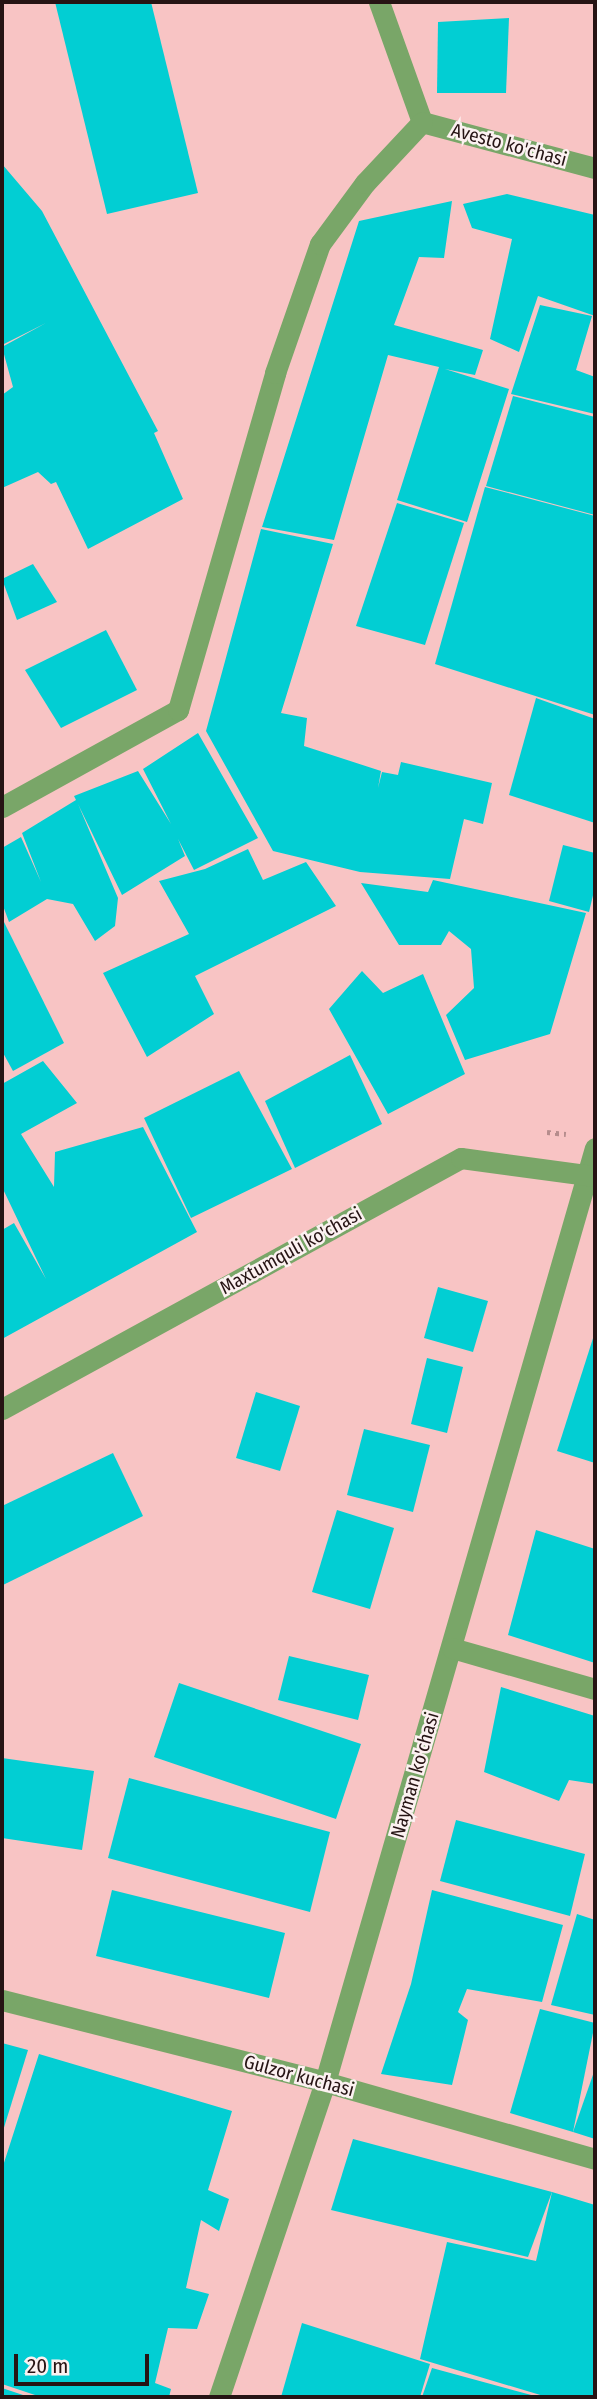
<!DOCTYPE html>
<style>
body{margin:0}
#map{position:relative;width:597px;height:2399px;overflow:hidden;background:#f8c4c4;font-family:"Fira Sans Condensed",sans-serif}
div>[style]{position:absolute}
.building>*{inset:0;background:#02ced3}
.path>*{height:4.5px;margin-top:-2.25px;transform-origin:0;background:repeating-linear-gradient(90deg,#b68d8d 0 3.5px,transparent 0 8.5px)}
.lane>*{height:21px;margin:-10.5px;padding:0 10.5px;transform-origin:10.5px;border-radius:10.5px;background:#79a668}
.street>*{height:21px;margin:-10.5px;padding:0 10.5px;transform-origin:10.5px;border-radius:10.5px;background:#79a668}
span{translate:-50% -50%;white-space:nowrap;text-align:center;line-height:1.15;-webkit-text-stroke:5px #fcf1f1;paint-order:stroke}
.street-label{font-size:19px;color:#261414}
.frame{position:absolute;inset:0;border:4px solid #261414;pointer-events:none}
.scale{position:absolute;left:14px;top:2354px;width:135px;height:32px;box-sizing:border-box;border:4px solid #261414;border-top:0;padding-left:9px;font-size:21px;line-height:24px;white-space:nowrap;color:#261414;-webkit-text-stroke:5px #fcf1f1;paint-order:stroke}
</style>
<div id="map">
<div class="building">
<div style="clip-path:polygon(55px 2px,151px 2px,198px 193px,107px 214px)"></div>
<div style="clip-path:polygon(509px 18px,506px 93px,437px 93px,438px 22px)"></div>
<div style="clip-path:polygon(2px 164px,42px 211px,158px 431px,154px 433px,183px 499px,88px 549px,56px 482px,51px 484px,38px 472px,2px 488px,2px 395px,13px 387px,2px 347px,46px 323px,2px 345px)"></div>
<div style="clip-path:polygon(507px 194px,595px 215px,595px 316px,538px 296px,519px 352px,490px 339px,512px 239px,472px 228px,463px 204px)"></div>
<div style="clip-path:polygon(452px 201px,444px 258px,419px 257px,394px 325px,483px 350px,475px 375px,445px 369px,509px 389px,467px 522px,397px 500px,439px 367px,388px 355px,334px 540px,262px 527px,359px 221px)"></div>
<div style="clip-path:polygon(540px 305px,592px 316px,576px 370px,595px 377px,595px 414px,511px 394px)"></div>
<div style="clip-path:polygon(513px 396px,595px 417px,595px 515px,486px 486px)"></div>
<div style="clip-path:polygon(485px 487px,595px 516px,595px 715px,435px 664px)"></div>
<div style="clip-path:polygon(397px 503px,464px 523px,425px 645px,356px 626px)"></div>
<div style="clip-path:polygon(261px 529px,333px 544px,281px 713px,307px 718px,304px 746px,381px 771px,378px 788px,382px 772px,398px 775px,401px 762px,492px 783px,483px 824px,464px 819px,450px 879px,360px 872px,273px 851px,206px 731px)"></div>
<div style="clip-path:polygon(33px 564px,57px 602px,17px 620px,2px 579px)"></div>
<div style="clip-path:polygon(106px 630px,137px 690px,61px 728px,25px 670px)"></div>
<div style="clip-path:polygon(536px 698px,595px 719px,595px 823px,509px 795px)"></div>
<div style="clip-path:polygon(198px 733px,258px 838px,194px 870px,178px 839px,185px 856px,122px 895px,78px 804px,118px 898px,115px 926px,95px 941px,73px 904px,47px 899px,9px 922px,2px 903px,2px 848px,21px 837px,41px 882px,22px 833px,76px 800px,74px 796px,138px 771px,171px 824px,143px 769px)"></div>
<div style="clip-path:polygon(563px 845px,595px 853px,595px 887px,589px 912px,549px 901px)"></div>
<div style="clip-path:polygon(248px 849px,263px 880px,306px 862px,336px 906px,195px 976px,214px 1014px,147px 1057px,103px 973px,189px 934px,159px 881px,205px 869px)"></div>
<div style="clip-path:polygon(433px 880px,586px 913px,550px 1034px,465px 1060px,446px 1015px,474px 988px,471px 949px,449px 931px,441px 945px,399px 945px,361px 883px,428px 892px)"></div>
<div style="clip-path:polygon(2px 918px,64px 1043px,13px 1071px,2px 1051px)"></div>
<div style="clip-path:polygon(362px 971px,383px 993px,423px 974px,465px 1074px,388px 1114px,329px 1009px)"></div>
<div style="clip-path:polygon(350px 1055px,382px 1124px,295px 1168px,265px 1101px)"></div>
<div style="clip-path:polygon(43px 1061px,77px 1103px,21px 1134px,54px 1187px,55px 1152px,143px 1127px,197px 1232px,2px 1339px,2px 1230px,14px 1223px,46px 1279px,2px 1187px,2px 1084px)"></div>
<div style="clip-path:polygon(239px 1071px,292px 1169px,191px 1218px,144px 1118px)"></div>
<div style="clip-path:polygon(438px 1287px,488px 1301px,473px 1352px,424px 1338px)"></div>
<div style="clip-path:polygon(595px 1332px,595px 1463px,557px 1451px)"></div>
<div style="clip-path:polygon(427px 1358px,463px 1367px,447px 1433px,411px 1424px)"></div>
<div style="clip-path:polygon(256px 1392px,300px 1406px,280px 1471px,236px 1458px)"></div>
<div style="clip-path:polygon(364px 1429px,430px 1445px,413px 1512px,347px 1495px)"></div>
<div style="clip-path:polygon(113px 1453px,143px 1516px,3px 1585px,2px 1506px)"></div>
<div style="clip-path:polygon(337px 1510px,394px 1528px,370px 1609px,312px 1592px)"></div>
<div style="clip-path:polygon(536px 1530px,595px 1549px,595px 1663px,508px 1635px)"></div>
<div style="clip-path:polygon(289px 1656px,369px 1675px,358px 1720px,278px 1700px)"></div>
<div style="clip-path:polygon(179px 1683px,361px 1744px,336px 1819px,154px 1757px)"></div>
<div style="clip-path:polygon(501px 1687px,595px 1716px,595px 1784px,569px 1780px,559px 1801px,484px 1772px)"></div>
<div style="clip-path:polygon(2px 1758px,94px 1771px,82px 1850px,2px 1838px)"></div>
<div style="clip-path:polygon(129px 1778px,330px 1832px,310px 1912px,108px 1858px)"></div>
<div style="clip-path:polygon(456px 1820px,585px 1854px,570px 1916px,440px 1881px)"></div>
<div style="clip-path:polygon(112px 1890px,285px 1933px,269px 1998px,96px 1956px)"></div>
<div style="clip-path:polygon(432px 1890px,563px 1925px,542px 2002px,467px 1989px,458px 2012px,468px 2020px,452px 2085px,381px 2074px,411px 1984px)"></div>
<div style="clip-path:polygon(577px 1914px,595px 1920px,595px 2015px,551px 2005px)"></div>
<div style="clip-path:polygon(540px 2009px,595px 2023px,573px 2132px,510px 2113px)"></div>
<div style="clip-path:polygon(2px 2043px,28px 2050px,2px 2134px)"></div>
<div style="clip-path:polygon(39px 2054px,232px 2111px,208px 2190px,229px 2199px,219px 2231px,201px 2220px,186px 2288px,209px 2294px,197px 2329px,168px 2328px,155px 2383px,171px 2389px,169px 2397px,41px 2397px,2px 2384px,2px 2169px)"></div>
<div style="clip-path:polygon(595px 2069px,595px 2139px,573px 2132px)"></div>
<div style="clip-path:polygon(353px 2139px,552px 2192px,528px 2257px,331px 2210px)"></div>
<div style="clip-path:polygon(552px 2192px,595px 2205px,595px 2397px,547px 2397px,420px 2359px,447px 2242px,536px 2261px)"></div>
<div style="clip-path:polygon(302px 2323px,430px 2364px,420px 2397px,281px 2397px)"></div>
<div style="clip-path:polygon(432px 2368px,535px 2396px,535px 2397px,422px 2397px)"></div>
<div style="clip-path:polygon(2px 2388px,29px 2397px,2px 2397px)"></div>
</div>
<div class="path">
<div style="left:547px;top:1132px;width:19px;rotate:6deg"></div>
</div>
<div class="lane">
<div style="left:219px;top:2397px;width:332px;rotate:-71.4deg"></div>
<div style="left:325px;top:2082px;width:972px;rotate:-73.88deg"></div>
</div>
<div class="street">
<div style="left:379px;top:2px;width:127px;rotate:70.3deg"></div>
<div style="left:422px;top:122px;width:179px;rotate:14.9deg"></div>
<div style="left:2px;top:807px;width:201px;rotate:-28.9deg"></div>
<div style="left:178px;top:710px;width:351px;rotate:-73.9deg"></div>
<div style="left:275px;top:373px;width:137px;rotate:-70.8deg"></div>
<div style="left:320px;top:244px;width:76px;rotate:-53.6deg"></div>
<div style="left:365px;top:183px;width:83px;rotate:-46.9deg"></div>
<div style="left:2px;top:1409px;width:523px;rotate:-28.67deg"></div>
<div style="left:461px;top:1158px;width:135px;rotate:7.7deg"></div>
<div style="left:452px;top:1648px;width:149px;rotate:16deg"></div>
<div style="left:2px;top:2000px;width:333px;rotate:14.2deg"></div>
<div style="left:325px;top:2082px;width:281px;rotate:15.9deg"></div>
</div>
<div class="street-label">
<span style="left:509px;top:145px;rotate:15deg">Avesto ko'chasi</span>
<span style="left:291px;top:1251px;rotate:-29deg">Maxtumquli ko'chasi</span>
<span style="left:415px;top:1775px;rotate:-74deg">Nayman ko'chasi</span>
<span style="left:299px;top:2076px;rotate:15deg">Gulzor kuchasi</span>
</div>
<div class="frame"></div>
<div class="scale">20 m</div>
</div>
